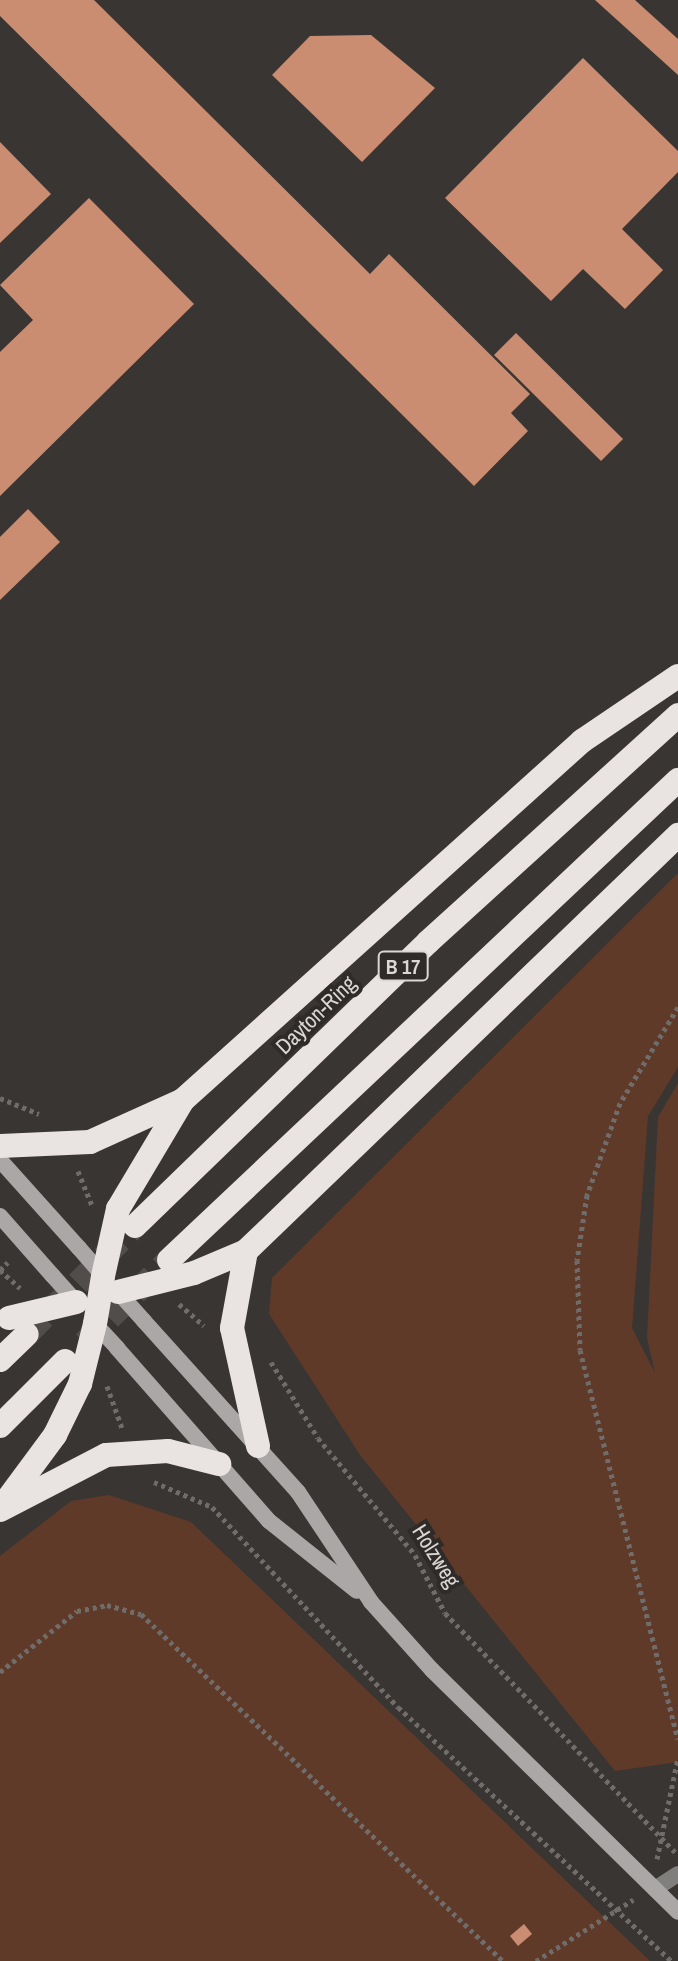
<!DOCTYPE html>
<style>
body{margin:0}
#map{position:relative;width:678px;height:1961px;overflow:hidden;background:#393533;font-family:"Archivo Narrow",sans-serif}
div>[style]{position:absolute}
.green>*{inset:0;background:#5f3a29}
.building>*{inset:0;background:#ca8d71}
.highway-tunnel>*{height:24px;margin-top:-12px;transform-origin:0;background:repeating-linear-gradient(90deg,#514d4b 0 24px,transparent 0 36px)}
.path>*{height:5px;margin-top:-2.5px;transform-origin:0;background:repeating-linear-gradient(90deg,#706c6a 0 4px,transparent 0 8px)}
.street>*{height:16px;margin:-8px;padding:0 8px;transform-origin:8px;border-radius:8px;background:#817f7e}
.secondary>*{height:16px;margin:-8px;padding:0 8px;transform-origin:8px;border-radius:8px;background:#aba7a6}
.highway>*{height:24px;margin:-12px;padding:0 12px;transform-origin:12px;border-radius:12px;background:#e9e3e1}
.secondary-bridge>*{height:16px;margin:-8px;padding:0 8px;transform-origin:8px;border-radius:8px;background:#aba7a6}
.highway-bridge>*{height:24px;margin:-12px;padding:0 12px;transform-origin:12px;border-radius:12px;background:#e9e3e1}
span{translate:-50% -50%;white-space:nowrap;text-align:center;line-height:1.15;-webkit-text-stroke:8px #2f2b29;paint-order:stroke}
.shield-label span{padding:2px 6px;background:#2f2b29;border:2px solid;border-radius:6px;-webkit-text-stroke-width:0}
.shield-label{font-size:20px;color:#dad7d5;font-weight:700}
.street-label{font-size:22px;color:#dad7d5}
</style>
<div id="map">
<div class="green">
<div style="clip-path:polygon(678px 873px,678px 1067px,648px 1116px,632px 1328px,655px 1373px,647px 1338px,658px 1117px,678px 1083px,678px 1762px,615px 1771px,360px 1455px,269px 1314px,272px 1278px)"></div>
<div style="clip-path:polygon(109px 1495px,191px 1522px,650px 1961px,0 1961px,0 1556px,71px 1501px)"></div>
</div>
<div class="building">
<div style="clip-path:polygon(0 0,94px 0,370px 274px,389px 254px,530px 394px,511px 413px,528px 431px,474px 486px,0 16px)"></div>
<div style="clip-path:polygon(595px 0,635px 0,678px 39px,678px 75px)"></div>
<div style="clip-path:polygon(371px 35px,435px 88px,362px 162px,272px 75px,310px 36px)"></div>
<div style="clip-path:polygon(583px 58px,678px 151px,678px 172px,622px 229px,663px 270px,625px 309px,583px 269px,551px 301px,445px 198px)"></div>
<div style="clip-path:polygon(0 142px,51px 194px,0 243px)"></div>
<div style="clip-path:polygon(89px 198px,194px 304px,0 496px,0 352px,33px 320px,0 285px)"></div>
<div style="clip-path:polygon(516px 333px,623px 439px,601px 461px,494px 355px)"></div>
<div style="clip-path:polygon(28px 509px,60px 542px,0 600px,0 537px)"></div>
<div style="clip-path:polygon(524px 1924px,532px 1934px,518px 1946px,510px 1936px)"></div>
</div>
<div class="highway-tunnel">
<div style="left:27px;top:1334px;width:153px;rotate:-45deg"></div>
<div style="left:84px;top:1343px;width:119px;rotate:-44.3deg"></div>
</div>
<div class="path">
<div style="left:678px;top:1007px;width:112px;rotate:121.1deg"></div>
<div style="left:620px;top:1103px;width:98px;rotate:109.7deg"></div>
<div style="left:587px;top:1195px;width:66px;rotate:98.7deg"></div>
<div style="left:577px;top:1260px;width:90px;rotate:88.1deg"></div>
<div style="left:580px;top:1350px;width:401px;rotate:75.9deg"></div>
<div style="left:0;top:1098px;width:42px;rotate:22.3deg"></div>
<div style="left:78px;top:1171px;width:37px;rotate:68deg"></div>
<div style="left:0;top:1270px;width:11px;rotate:-45deg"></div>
<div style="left:0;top:1270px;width:27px;rotate:42deg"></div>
<div style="left:179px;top:1304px;width:33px;rotate:41deg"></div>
<div style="left:271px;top:1362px;width:89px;rotate:58.3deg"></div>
<div style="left:318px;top:1438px;width:152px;rotate:50.3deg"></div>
<div style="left:415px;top:1555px;width:65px;rotate:62.7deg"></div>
<div style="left:445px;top:1613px;width:332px;rotate:46.1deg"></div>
<div style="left:107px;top:1386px;width:45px;rotate:70.3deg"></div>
<div style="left:154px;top:1482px;width:63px;rotate:23.3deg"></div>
<div style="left:212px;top:1507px;width:273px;rotate:47.1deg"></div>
<div style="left:398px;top:1707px;width:373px;rotate:42.9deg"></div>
<div style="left:0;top:1672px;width:98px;rotate:-38.4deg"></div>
<div style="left:77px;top:1611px;width:31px;rotate:-11deg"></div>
<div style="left:107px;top:1605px;width:35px;rotate:15deg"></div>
<div style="left:141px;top:1614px;width:501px;rotate:43.79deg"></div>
<div style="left:657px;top:1859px;width:103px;rotate:-78.3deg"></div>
<div style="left:536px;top:1961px;width:115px;rotate:-32.2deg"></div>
</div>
<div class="street">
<div style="left:655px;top:1889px;width:27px;rotate:-33deg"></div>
</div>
<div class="secondary">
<div style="left:0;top:1160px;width:118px;rotate:48.1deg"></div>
<div style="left:0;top:1216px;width:79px;rotate:48.6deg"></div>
<div style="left:144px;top:1321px;width:230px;rotate:48deg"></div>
<div style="left:298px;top:1492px;width:132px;rotate:56.4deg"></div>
<div style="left:371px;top:1602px;width:91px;rotate:48.1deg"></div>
<div style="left:432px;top:1670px;width:345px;rotate:44.5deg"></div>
<div style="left:117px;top:1348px;width:230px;rotate:48.7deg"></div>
<div style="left:269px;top:1521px;width:112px;rotate:38.5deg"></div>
</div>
<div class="highway">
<div style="left:0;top:1146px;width:90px;rotate:-2.5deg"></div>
<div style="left:90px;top:1142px;width:100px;rotate:-24.3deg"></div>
<div style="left:118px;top:1209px;width:127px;rotate:-59.2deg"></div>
<div style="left:183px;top:1100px;width:537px;rotate:-41.98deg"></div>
<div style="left:582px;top:741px;width:116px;rotate:-34.1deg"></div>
<div style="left:135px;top:1226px;width:408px;rotate:-44.1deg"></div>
<div style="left:428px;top:942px;width:338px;rotate:-42.2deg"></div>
<div style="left:169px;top:1260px;width:700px;rotate:-43.32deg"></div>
<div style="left:194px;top:1273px;width:56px;rotate:-22.9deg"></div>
<div style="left:95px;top:1324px;width:49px;rotate:-80.5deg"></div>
<div style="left:0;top:1360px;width:37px;rotate:-44deg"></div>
<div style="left:0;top:1426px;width:92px;rotate:-45deg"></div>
<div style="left:258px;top:1446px;width:121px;rotate:-102.4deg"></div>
<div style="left:232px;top:1328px;width:78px;rotate:-79.7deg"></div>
<div style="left:246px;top:1251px;width:600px;rotate:-43.92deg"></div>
<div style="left:4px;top:1504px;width:86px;rotate:-53.5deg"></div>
<div style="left:55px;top:1435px;width:57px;rotate:-63.9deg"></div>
<div style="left:0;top:1510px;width:119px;rotate:-27.4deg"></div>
<div style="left:106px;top:1455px;width:62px;rotate:-3.7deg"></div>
<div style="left:168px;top:1451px;width:53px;rotate:14.3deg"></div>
</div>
<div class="secondary-bridge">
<div style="left:79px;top:1248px;width:37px;rotate:49deg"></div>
<div style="left:52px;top:1275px;width:36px;rotate:48deg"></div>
<div style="left:118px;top:1292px;width:39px;rotate:48deg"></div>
<div style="left:95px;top:1324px;width:33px;rotate:47deg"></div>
</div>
<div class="highway-bridge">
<div style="left:103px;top:1276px;width:69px;rotate:-77.4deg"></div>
<div style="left:118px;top:1292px;width:78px;rotate:-14deg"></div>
<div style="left:9px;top:1318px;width:69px;rotate:-13.4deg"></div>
<div style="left:80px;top:1384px;width:62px;rotate:-76deg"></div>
</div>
<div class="shield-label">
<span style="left:403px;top:966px">B 17</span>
</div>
<div class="street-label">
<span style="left:316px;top:1015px;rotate:-44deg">Dayton-Ring</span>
<span style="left:436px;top:1556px;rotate:58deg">Holzweg</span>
</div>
</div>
